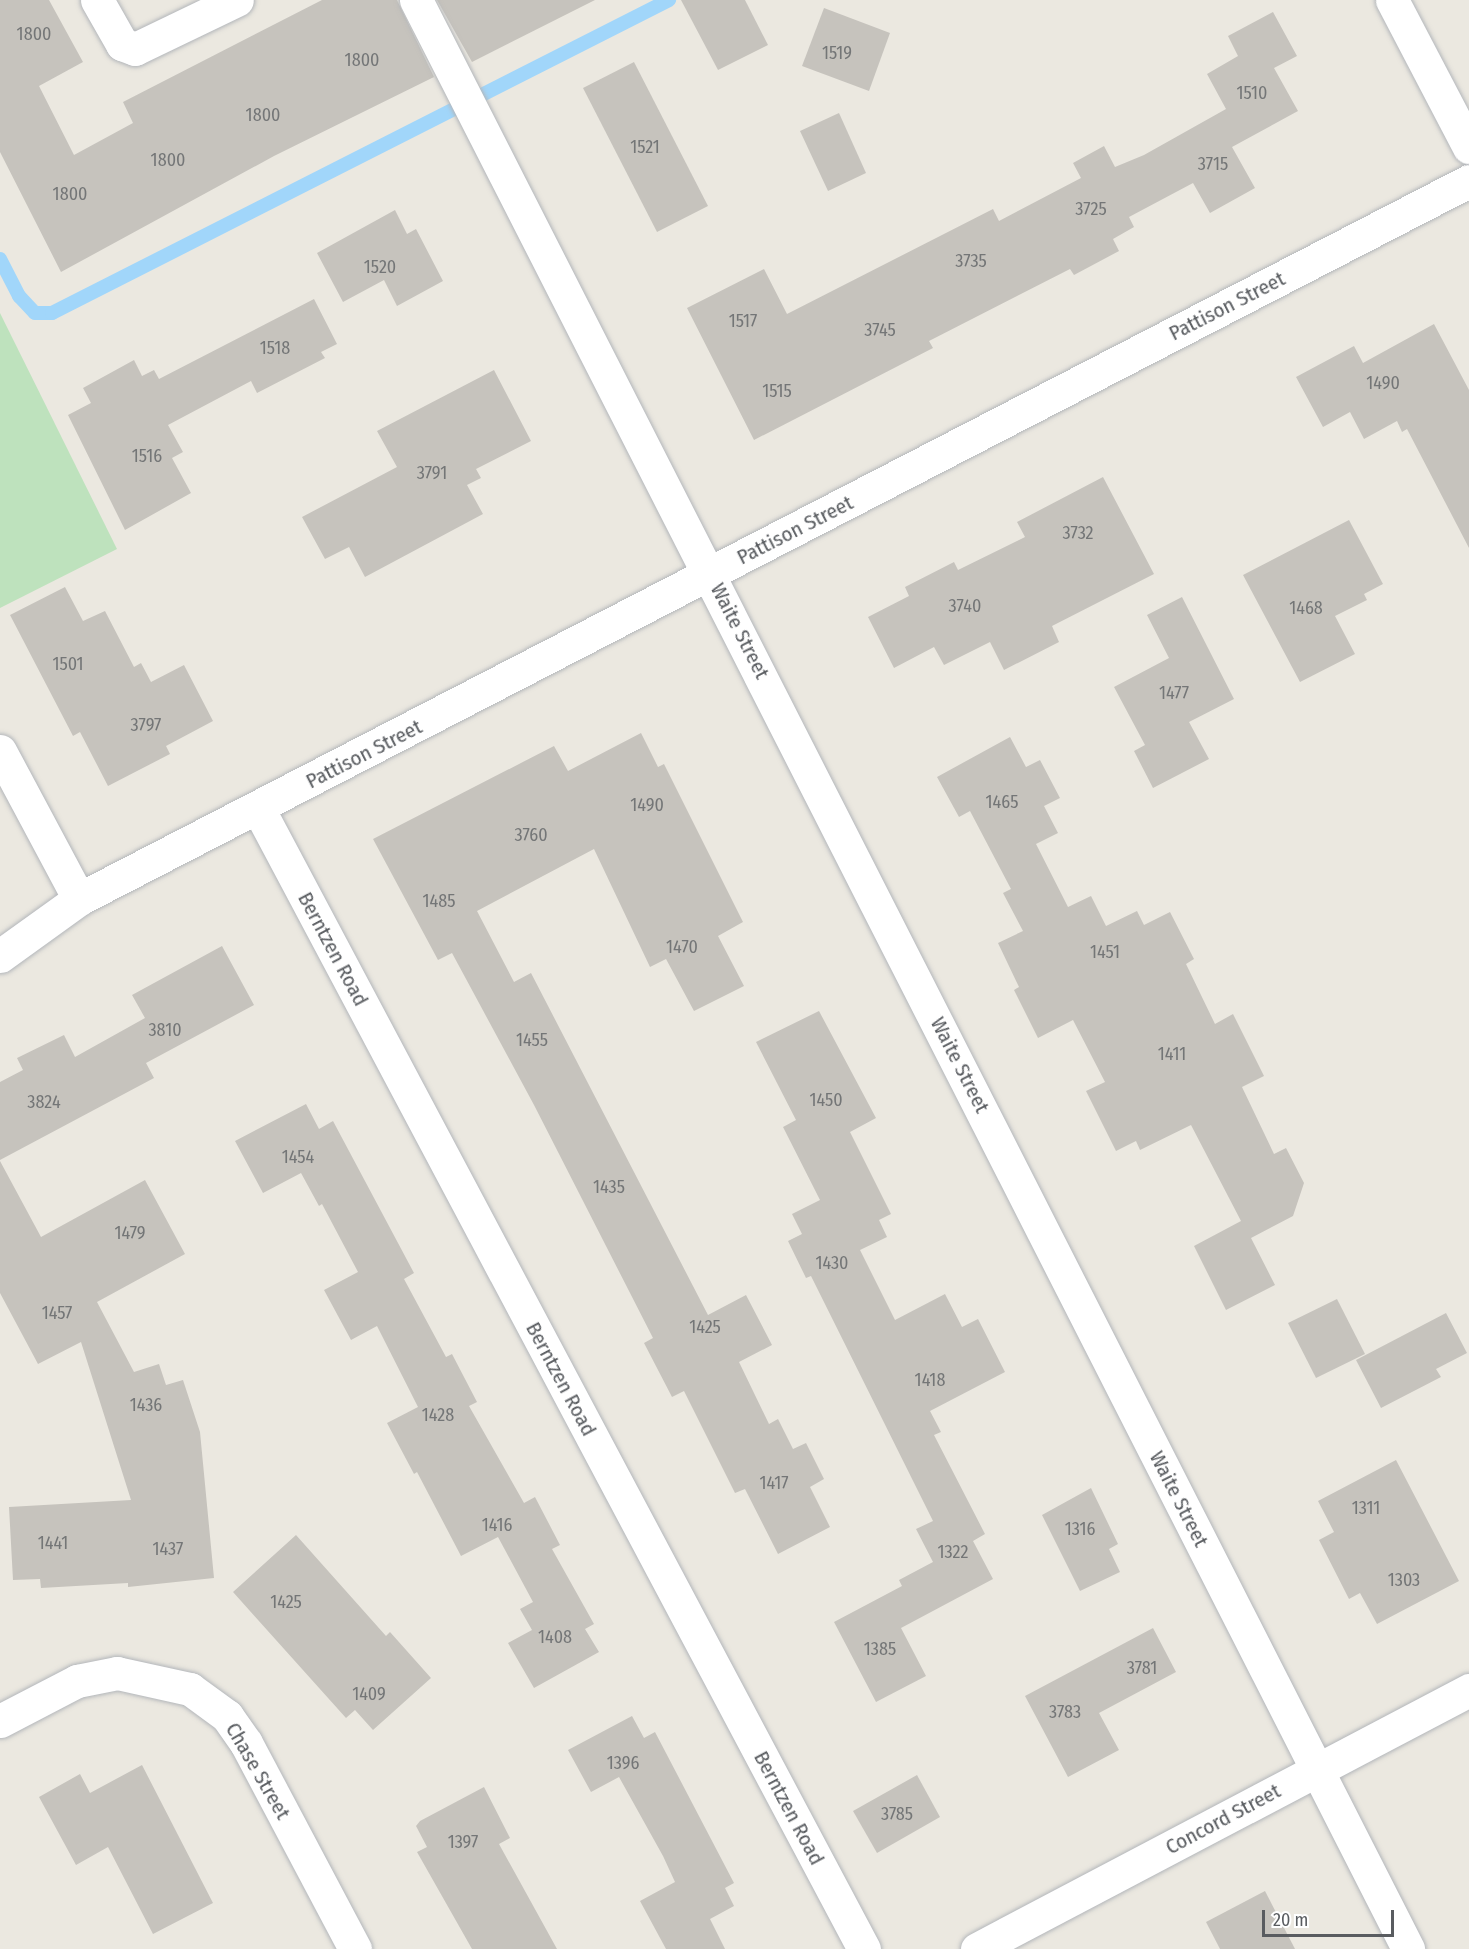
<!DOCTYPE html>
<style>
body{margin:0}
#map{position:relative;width:1469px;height:1949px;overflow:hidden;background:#ebe8e0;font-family:"Fira Sans Condensed",sans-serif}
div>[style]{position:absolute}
.green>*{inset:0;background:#bee2bd}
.stream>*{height:14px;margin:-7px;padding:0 7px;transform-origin:7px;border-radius:7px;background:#a1d6fa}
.building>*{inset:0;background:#c6c3bd}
.roads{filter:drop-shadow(0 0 2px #b3b6ba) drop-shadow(0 0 2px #b3b6ba)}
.street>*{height:33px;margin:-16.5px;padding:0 16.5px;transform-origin:16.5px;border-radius:16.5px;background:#fff}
span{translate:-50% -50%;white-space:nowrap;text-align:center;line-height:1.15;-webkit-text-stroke:4.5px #fff;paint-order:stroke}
.number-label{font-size:18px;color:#747677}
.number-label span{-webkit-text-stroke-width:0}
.street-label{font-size:21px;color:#595c60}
.scale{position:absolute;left:1262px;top:1910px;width:132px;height:27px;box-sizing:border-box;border:3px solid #595c60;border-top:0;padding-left:8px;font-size:18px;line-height:21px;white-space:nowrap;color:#595c60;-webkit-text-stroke:4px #fff;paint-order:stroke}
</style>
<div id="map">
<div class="green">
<div style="clip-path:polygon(0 313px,117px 549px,0 608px)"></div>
</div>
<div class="stream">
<div style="left:0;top:259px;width:42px;rotate:62.8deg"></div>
<div style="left:19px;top:296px;width:23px;rotate:47deg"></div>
<div style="left:35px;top:313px;width:17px"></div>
<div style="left:52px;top:313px;width:692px;rotate:-26.9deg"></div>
</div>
<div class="building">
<div style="clip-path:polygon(0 0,49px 0,83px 62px,39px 86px,74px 155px,133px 123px,123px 102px,322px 0,397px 0,434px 77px,274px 156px,61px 272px,0 152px)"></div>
<div style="clip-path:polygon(437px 0,595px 0,472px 62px)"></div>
<div style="clip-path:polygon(681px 0,745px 0,768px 45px,718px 70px)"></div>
<div style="clip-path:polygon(824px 8px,890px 33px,869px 91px,802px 66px)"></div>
<div style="clip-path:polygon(1273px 12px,1297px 56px,1274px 68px,1298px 111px,1232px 147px,1255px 188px,1210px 213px,1193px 183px,1129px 217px,1134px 227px,1113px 239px,1119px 251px,1074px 275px,1070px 269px,929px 341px,933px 348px,754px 440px,687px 308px,764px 269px,787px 314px,993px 209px,999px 221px,1081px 178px,1073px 163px,1104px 146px,1115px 167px,1144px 155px,1226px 109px,1207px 74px,1238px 56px,1228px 36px)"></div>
<div style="clip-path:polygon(634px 62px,708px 206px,657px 232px,583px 88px)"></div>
<div style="clip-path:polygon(839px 113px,866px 173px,828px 191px,800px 131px)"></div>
<div style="clip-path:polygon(395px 210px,407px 234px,416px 229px,443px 281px,397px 306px,384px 280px,343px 302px,317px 253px)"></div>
<div style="clip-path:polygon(314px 299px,337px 344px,321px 352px,325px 358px,257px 393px,251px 381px,168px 425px,183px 452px,172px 458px,191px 493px,125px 530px,68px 415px,91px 403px,83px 388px,134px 360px,142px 376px,154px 370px,159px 379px)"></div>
<div style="clip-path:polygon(1434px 324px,1469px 390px,1469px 548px,1407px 429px,1402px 432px,1397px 421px,1364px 439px,1350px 412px,1323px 427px,1296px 377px,1354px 346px,1363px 363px)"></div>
<div style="clip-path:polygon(494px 370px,531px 441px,476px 469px,481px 478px,467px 485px,483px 514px,365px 577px,349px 547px,325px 559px,302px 517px,397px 467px,377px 431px)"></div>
<div style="clip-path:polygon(1103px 477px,1154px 574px,1052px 626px,1059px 642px,1004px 670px,990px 642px,944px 665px,934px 647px,894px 668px,868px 617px,909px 596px,905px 587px,954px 562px,958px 570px,1025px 537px,1017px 522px)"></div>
<div style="clip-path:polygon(1349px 520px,1383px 584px,1364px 594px,1367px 600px,1335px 616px,1355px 654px,1300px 682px,1243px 575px)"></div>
<div style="clip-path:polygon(65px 587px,83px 621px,105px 611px,134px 667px,141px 663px,151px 682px,184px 665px,213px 721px,166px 746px,170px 754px,108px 786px,80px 732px,73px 736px,10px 615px)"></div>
<div style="clip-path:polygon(1182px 597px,1234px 699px,1189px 722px,1209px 759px,1153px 788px,1134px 751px,1145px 745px,1114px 687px,1169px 658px,1147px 615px)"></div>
<div style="clip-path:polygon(641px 733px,658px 767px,664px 764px,743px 922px,718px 936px,744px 986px,694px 1011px,666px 959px,650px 967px,594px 849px,477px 911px,514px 982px,531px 973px,708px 1315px,746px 1295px,772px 1345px,739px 1362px,769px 1424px,778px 1419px,793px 1449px,806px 1443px,824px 1479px,810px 1487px,830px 1527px,778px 1554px,745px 1489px,735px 1493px,684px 1391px,672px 1397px,644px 1343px,653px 1338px,534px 1105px,452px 953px,438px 960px,373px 839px,554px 746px,568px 771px)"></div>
<div style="clip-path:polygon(1010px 737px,1026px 767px,1040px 760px,1060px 798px,1044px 806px,1058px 833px,1036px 844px,1068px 907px,1091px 896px,1106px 926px,1137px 911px,1144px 925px,1170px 912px,1194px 959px,1186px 964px,1215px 1024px,1233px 1014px,1264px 1076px,1242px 1087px,1274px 1154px,1286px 1148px,1304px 1183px,1293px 1216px,1251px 1238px,1275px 1285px,1226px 1310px,1194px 1246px,1241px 1221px,1191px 1125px,1140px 1150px,1136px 1141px,1116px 1151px,1086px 1091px,1105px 1082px,1073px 1020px,1038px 1038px,1014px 990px,1019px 987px,998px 943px,1023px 931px,1003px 893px,1011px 889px,970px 811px,959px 817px,937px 777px)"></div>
<div style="clip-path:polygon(222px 946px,254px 1005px,146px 1063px,154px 1078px,0 1160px,0 1082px,23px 1070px,17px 1058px,64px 1035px,75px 1057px,145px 1018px,132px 995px)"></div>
<div style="clip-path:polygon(819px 1011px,876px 1118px,850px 1132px,891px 1214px,879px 1220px,887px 1237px,860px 1250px,895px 1320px,945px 1294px,962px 1327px,978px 1319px,1005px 1372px,930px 1411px,941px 1432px,934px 1435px,985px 1534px,973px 1541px,993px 1579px,901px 1628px,926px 1676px,876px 1702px,834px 1622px,902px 1586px,899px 1580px,933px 1562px,916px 1529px,933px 1521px,811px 1276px,806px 1278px,788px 1241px,802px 1234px,792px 1214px,820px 1200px,783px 1127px,796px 1120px,756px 1042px)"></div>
<div style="clip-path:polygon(306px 1104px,319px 1129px,333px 1121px,414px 1273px,404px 1279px,446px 1357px,452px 1354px,477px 1402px,469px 1406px,524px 1503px,535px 1497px,560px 1545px,552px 1549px,594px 1624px,585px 1629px,599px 1652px,534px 1688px,508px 1643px,532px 1630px,520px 1609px,533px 1602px,498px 1537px,461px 1556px,417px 1472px,414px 1474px,387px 1423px,418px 1407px,377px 1326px,351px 1340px,324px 1290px,358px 1272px,322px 1204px,319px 1206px,301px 1173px,263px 1193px,235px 1141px)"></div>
<div style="clip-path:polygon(0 1161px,41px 1237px,145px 1180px,185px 1254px,97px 1302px,134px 1372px,159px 1364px,166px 1385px,183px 1380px,200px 1432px,214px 1578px,128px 1587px,128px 1583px,41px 1588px,40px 1579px,13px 1580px,9px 1507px,131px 1500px,81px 1342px,38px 1364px,0 1293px)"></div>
<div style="clip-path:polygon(1337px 1299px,1365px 1354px,1316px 1378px,1288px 1323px)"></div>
<div style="clip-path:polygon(1446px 1313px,1467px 1353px,1436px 1369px,1441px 1377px,1381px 1408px,1356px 1360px)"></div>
<div style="clip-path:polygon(1396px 1460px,1459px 1581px,1377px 1624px,1360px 1593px,1349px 1599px,1319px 1540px,1334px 1532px,1318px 1501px)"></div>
<div style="clip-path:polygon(1091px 1488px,1118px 1544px,1109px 1549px,1120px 1572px,1080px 1591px,1042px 1515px)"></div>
<div style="clip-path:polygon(296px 1535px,386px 1636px,390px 1632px,431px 1678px,373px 1730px,355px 1710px,346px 1718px,233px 1592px)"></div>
<div style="clip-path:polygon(1153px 1628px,1176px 1672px,1099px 1713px,1119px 1750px,1068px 1777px,1025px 1696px)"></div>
<div style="clip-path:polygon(632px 1716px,644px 1738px,655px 1732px,734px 1883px,725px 1888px,734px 1906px,710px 1919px,725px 1949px,666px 1949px,640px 1901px,675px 1882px,663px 1856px,619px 1777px,591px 1792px,568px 1750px)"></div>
<div style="clip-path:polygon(142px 1765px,213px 1903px,153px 1934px,108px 1847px,76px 1865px,39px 1797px,80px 1774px,90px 1793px)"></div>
<div style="clip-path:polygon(917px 1775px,940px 1817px,877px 1853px,853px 1811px)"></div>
<div style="clip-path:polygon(484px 1787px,510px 1838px,499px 1844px,557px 1949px,472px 1949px,417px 1852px,427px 1847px,416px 1826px,420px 1821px)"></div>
<div style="clip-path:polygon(1265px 1891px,1295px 1949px,1220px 1949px,1206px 1922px)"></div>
</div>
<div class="roads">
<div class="street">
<div style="left:97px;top:0;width:51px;rotate:60.4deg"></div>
<div style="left:122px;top:44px;width:14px;rotate:21deg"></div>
<div style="left:135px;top:49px;width:113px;rotate:-25.7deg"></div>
<div style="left:416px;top:0;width:2187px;rotate:63.02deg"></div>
<div style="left:1392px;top:0;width:166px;rotate:62.4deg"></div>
<div style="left:0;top:751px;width:168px;rotate:61.9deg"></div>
<div style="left:258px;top:808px;width:1292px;rotate:62.03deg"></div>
<div style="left:0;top:956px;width:97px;rotate:-35.8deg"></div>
<div style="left:79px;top:899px;width:1564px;rotate:-27.32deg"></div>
<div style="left:0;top:1721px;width:87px;rotate:-27.5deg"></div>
<div style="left:77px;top:1681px;width:41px;rotate:-11.3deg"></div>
<div style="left:117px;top:1673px;width:75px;rotate:12.4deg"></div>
<div style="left:190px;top:1689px;width:46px;rotate:36.1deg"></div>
<div style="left:227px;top:1716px;width:33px;rotate:55deg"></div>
<div style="left:246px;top:1743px;width:233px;rotate:62.1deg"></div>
<div style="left:977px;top:1949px;width:556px;rotate:-27.76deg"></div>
</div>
</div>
<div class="number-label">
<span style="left:34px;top:34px">1800</span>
<span style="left:837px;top:53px">1519</span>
<span style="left:362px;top:60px">1800</span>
<span style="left:1252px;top:93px">1510</span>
<span style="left:263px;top:115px">1800</span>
<span style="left:645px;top:147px">1521</span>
<span style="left:168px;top:160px">1800</span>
<span style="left:1213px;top:164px">3715</span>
<span style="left:70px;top:194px">1800</span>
<span style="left:1091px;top:209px">3725</span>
<span style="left:971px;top:261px">3735</span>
<span style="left:380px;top:267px">1520</span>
<span style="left:743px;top:321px">1517</span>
<span style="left:880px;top:330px">3745</span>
<span style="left:275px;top:348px">1518</span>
<span style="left:1383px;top:383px">1490</span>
<span style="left:777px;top:391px">1515</span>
<span style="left:147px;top:456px">1516</span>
<span style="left:432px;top:473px">3791</span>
<span style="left:1078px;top:533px">3732</span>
<span style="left:965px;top:606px">3740</span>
<span style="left:1306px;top:608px">1468</span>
<span style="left:68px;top:664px">1501</span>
<span style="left:1174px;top:693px">1477</span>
<span style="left:146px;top:725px">3797</span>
<span style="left:1002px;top:802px">1465</span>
<span style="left:647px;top:805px">1490</span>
<span style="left:531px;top:835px">3760</span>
<span style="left:439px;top:901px">1485</span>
<span style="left:682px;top:947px">1470</span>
<span style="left:1105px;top:952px">1451</span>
<span style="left:165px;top:1030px">3810</span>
<span style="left:532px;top:1040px">1455</span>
<span style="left:1172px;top:1054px">1411</span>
<span style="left:826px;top:1100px">1450</span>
<span style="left:44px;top:1102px">3824</span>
<span style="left:298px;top:1157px">1454</span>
<span style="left:609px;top:1187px">1435</span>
<span style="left:130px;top:1233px">1479</span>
<span style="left:832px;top:1263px">1430</span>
<span style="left:57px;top:1313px">1457</span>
<span style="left:705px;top:1327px">1425</span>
<span style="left:930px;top:1380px">1418</span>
<span style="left:146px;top:1405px">1436</span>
<span style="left:438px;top:1415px">1428</span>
<span style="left:774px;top:1483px">1417</span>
<span style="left:1366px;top:1508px">1311</span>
<span style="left:497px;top:1525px">1416</span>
<span style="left:1080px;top:1529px">1316</span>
<span style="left:53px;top:1543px">1441</span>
<span style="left:168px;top:1549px">1437</span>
<span style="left:953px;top:1552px">1322</span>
<span style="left:1404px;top:1580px">1303</span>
<span style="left:286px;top:1602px">1425</span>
<span style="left:555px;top:1637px">1408</span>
<span style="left:880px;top:1649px">1385</span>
<span style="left:1142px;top:1668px">3781</span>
<span style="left:369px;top:1694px">1409</span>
<span style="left:1065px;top:1712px">3783</span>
<span style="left:623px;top:1763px">1396</span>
<span style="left:897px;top:1814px">3785</span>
<span style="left:463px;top:1842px">1397</span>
</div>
<div class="street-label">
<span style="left:1227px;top:306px;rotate:-27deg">Pattison Street</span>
<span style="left:795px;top:530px;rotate:-27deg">Pattison Street</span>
<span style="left:740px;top:631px;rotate:63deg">Waite Street</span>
<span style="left:364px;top:754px;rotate:-27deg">Pattison Street</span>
<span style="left:333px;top:949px;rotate:62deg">Berntzen Road</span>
<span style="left:960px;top:1065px;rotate:63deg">Waite Street</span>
<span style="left:561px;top:1379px;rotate:62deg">Berntzen Road</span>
<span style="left:1179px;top:1499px;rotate:63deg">Waite Street</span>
<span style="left:258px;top:1771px;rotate:60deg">Chase Street</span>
<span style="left:789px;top:1808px;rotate:62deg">Berntzen Road</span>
<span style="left:1223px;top:1819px;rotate:-28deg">Concord Street</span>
</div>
<div class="scale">20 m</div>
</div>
